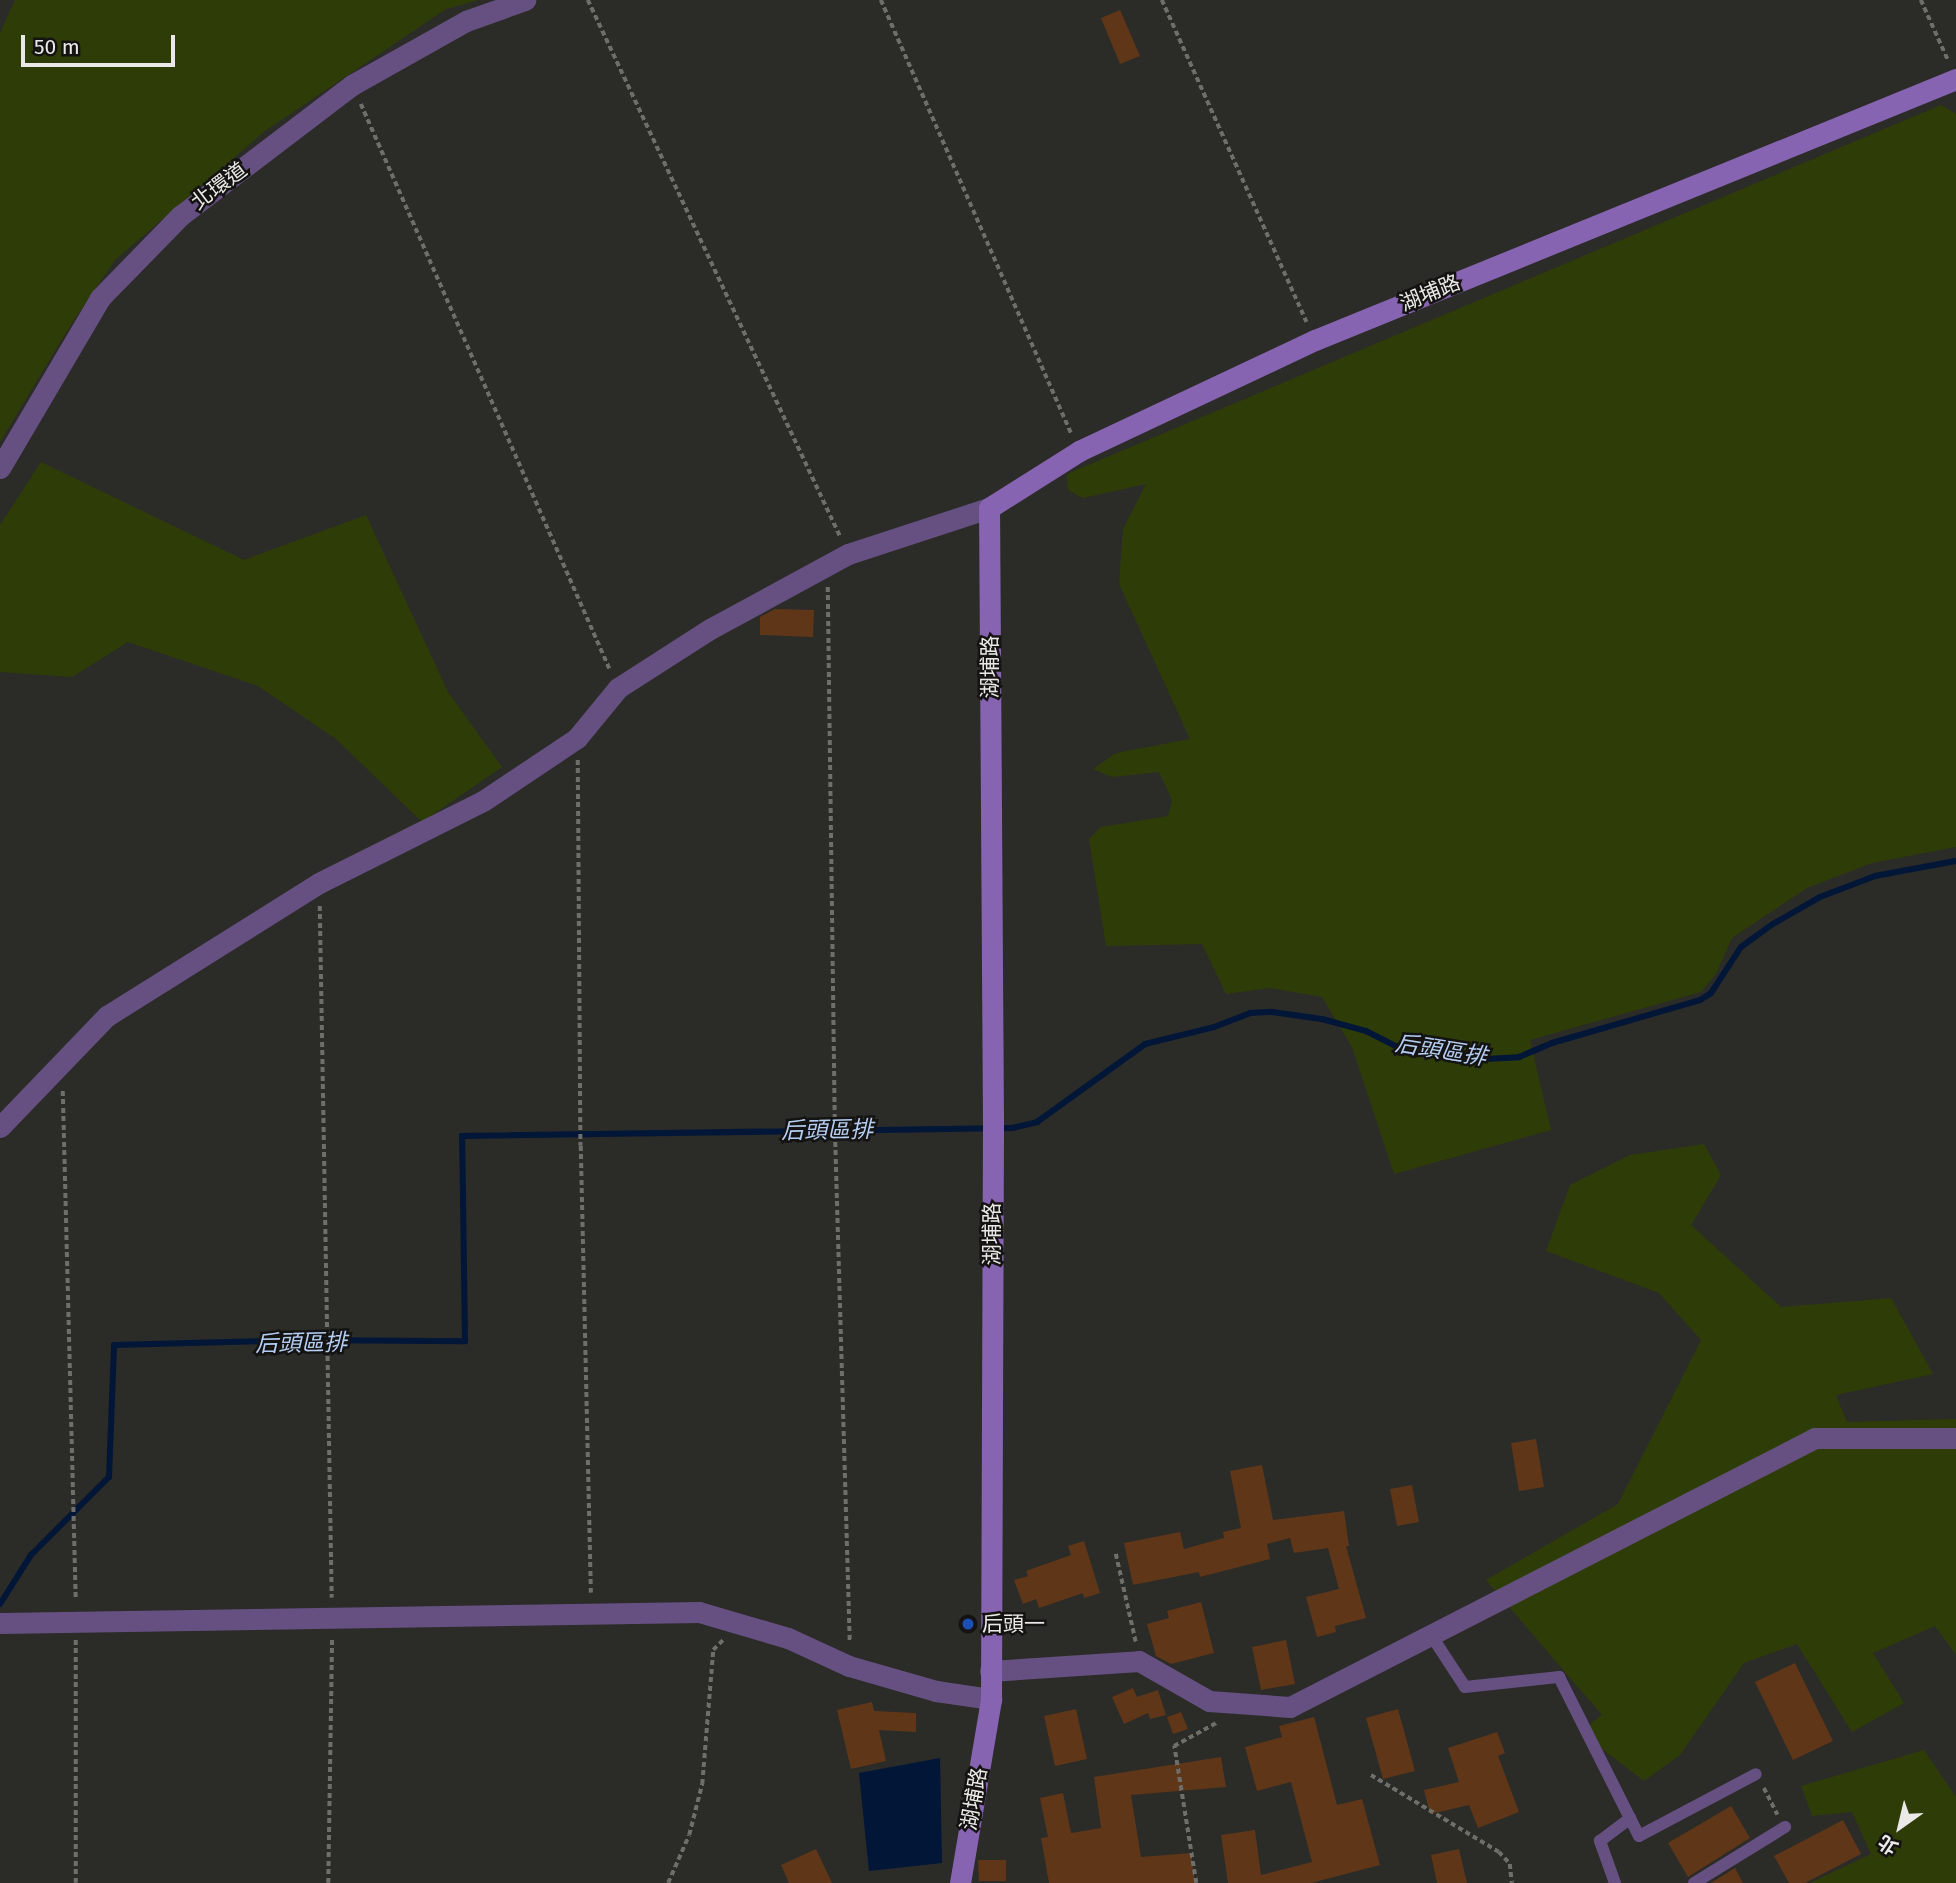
<!DOCTYPE html>
<meta charset="utf-8">
<style>
body{margin:0}
#map{position:relative;width:1956px;height:1883px;overflow:hidden;background:#2b2b28;font-family:"Fira Sans","Noto Sans TC",sans-serif}
div>[style]{position:absolute}
.green>*{inset:0;background:#2e3d07}
.water>*{inset:0;background:#021638}
.stream>*{height:6px;margin:-3px;padding:0 3px;transform-origin:3px;border-radius:3px;background:#021638}
.building>*{inset:0;background:#5f3718}
.path>*{height:3.5px;margin-top:-1.75px;transform-origin:0;background:repeating-linear-gradient(90deg,#6e6e6b 0 5px,transparent 0 8.5px)}
.service>*{height:12px;margin:-6px;padding:0 6px;transform-origin:6px;border-radius:6px;background:#665082}
.minor>*{height:21px;margin:-10.5px;padding:0 10.5px;transform-origin:10.5px;border-radius:10.5px;background:#665082}
.tertiary>*{height:21px;margin:-10.5px;padding:0 10.5px;transform-origin:10.5px;border-radius:10.5px;background:#665082}
.secondary>*{height:21px;margin:-10.5px;padding:0 10.5px;transform-origin:10.5px;border-radius:10.5px;background:#8764b2}
.dots>*{width:19px;height:19px;translate:-50% -50%;box-sizing:border-box;border:4px solid #141312;border-radius:50%}
span{translate:-50% -50%;white-space:nowrap;text-align:center;line-height:1.15;-webkit-text-stroke:5px #141312;paint-order:stroke}
.street-label{font-size:21px;color:#eae9e7}
.poi-label{font-size:21px;color:#eae9e7}
.left{translate:0 -50%;text-align:left}
.water-label{font-size:23px;color:#b4cdf3;font-style:italic}
.north{position:absolute;left:1865px;top:1792px;width:70px;height:70px;-webkit-text-stroke:5px #141312;paint-order:stroke;rotate:214deg;font-size:19px;font-weight:700;line-height:28px;text-align:center;color:#eae9e7}
.north::after{content:'';display:block;margin:auto;width:24px;height:32px;background:#eae9e7;clip-path:polygon(50% 0,100% 100%,50% 72%,0 100%)}
.scale{position:absolute;left:21px;top:35px;width:154px;height:32px;box-sizing:border-box;border:4px solid #eae9e7;border-top:0;padding-left:9px;font-size:21px;line-height:24px;white-space:nowrap;color:#eae9e7;-webkit-text-stroke:5px #141312;paint-order:stroke}
</style>
<div id="map">
<div class="green">
<div style="clip-path:polygon(15px 0,479px 0,446px 9px,265px 131px,115px 260px,70px 326px,0 442px,0 33px)"></div>
<div style="clip-path:polygon(1941px 105px,1956px 114px,1956px 847px,1872px 863px,1807px 888px,1732px 938px,1716px 974px,1701px 992px,1530px 1040px,1551px 1130px,1394px 1174px,1352px 1047px,1322px 997px,1270px 988px,1226px 994px,1202px 944px,1106px 946px,1089px 839px,1101px 827px,1168px 816px,1172px 800px,1159px 772px,1112px 777px,1093px 769px,1116px 753px,1190px 739px,1119px 584px,1123px 529px,1146px 484px,1083px 498px,1068px 490px,1067px 474px)"></div>
<div style="clip-path:polygon(41px 462px,244px 560px,366px 515px,448px 692px,502px 767px,422px 822px,336px 739px,258px 686px,128px 642px,72px 677px,0 672px,0 525px)"></div>
<div style="clip-path:polygon(1704px 1144px,1721px 1175px,1691px 1225px,1781px 1307px,1891px 1298px,1933px 1374px,1836px 1395px,1847px 1422px,1956px 1419px,1956px 1655px,1935px 1626px,1873px 1653px,1904px 1703px,1852px 1732px,1797px 1644px,1744px 1663px,1680px 1755px,1644px 1781px,1580px 1732px,1602px 1715px,1486px 1580px,1618px 1504px,1701px 1340px,1659px 1293px,1546px 1251px,1570px 1185px,1630px 1155px)"></div>
<div style="clip-path:polygon(1924px 1750px,1956px 1797px,1956px 1883px,1810px 1883px,1871px 1854px,1852px 1812px,1812px 1816px,1801px 1786px)"></div>
</div>
<div class="water">
<div style="clip-path:polygon(940px 1758px,942px 1863px,869px 1871px,859px 1773px)"></div>
</div>
<div class="stream">
<div style="left:0;top:1604px;width:58px;rotate:-57.7deg"></div>
<div style="left:31px;top:1555px;width:110px;rotate:-45deg"></div>
<div style="left:109px;top:1477px;width:132px;rotate:-87.8deg"></div>
<div style="left:114px;top:1345px;width:189px;rotate:-1.5deg"></div>
<div style="left:303px;top:1340px;width:162px;rotate:0.4deg"></div>
<div style="left:465px;top:1341px;width:205px;rotate:-90.8deg"></div>
<div style="left:462px;top:1136px;width:550px;rotate:-0.83deg"></div>
<div style="left:1012px;top:1128px;width:26px;rotate:-13deg"></div>
<div style="left:1037px;top:1122px;width:133px;rotate:-35.8deg"></div>
<div style="left:1145px;top:1044px;width:71px;rotate:-13.8deg"></div>
<div style="left:1214px;top:1027px;width:39px;rotate:-21deg"></div>
<div style="left:1250px;top:1013px;width:22px;rotate:-3deg"></div>
<div style="left:1272px;top:1012px;width:50px;rotate:8deg"></div>
<div style="left:1322px;top:1019px;width:46px;rotate:15.3deg"></div>
<div style="left:1366px;top:1031px;width:34px;rotate:27deg"></div>
<div style="left:1396px;top:1046px;width:30px"></div>
<div style="left:1426px;top:1046px;width:61px;rotate:12.2deg"></div>
<div style="left:1486px;top:1059px;width:33px;rotate:-3deg"></div>
<div style="left:1519px;top:1057px;width:36px;rotate:-23deg"></div>
<div style="left:1552px;top:1043px;width:154px;rotate:-16.2deg"></div>
<div style="left:1700px;top:1000px;width:13px;rotate:-32deg"></div>
<div style="left:1711px;top:993px;width:55px;rotate:-56.9deg"></div>
<div style="left:1741px;top:947px;width:39px;rotate:-36deg"></div>
<div style="left:1773px;top:924px;width:54px;rotate:-29.9deg"></div>
<div style="left:1820px;top:897px;width:59px;rotate:-20.9deg"></div>
<div style="left:1875px;top:876px;width:82px;rotate:-10.5deg"></div>
</div>
<div class="building">
<div style="clip-path:polygon(1120px 10px,1140px 56px,1120px 64px,1101px 18px)"></div>
<div style="clip-path:polygon(775px 609px,814px 610px,813px 637px,760px 635px,760px 617px)"></div>
<div style="clip-path:polygon(1536px 1439px,1544px 1487px,1519px 1491px,1511px 1443px)"></div>
<div style="clip-path:polygon(1262px 1465px,1273px 1520px,1344px 1511px,1349px 1546px,1346px 1546px,1366px 1618px,1335px 1626px,1336px 1632px,1317px 1637px,1306px 1597px,1339px 1589px,1328px 1548px,1294px 1553px,1290px 1538px,1267px 1544px,1270px 1559px,1200px 1577px,1199px 1572px,1133px 1585px,1124px 1543px,1180px 1532px,1184px 1549px,1224px 1538px,1223px 1532px,1241px 1528px,1230px 1471px)"></div>
<div style="clip-path:polygon(1412px 1485px,1419px 1522px,1397px 1526px,1390px 1489px)"></div>
<div style="clip-path:polygon(1084px 1541px,1100px 1593px,1084px 1598px,1083px 1593px,1039px 1608px,1036px 1599px,1023px 1604px,1014px 1580px,1028px 1576px,1026px 1571px,1071px 1555px,1068px 1546px)"></div>
<div style="clip-path:polygon(1201px 1602px,1214px 1653px,1171px 1664px,1156px 1656px,1147px 1624px,1169px 1618px,1167px 1611px)"></div>
<div style="clip-path:polygon(1286px 1640px,1295px 1684px,1261px 1690px,1252px 1647px)"></div>
<div style="clip-path:polygon(1795px 1663px,1833px 1741px,1793px 1760px,1755px 1682px)"></div>
<div style="clip-path:polygon(1133px 1688px,1137px 1697px,1158px 1690px,1166px 1715px,1150px 1719px,1148px 1713px,1124px 1724px,1112px 1697px)"></div>
<div style="clip-path:polygon(872px 1702px,874px 1711px,916px 1713px,916px 1732px,879px 1730px,886px 1761px,851px 1769px,837px 1710px)"></div>
<div style="clip-path:polygon(1076px 1709px,1087px 1759px,1055px 1766px,1044px 1716px)"></div>
<div style="clip-path:polygon(1398px 1709px,1415px 1771px,1383px 1779px,1366px 1718px)"></div>
<div style="clip-path:polygon(1181px 1712px,1188px 1729px,1173px 1734px,1167px 1717px)"></div>
<div style="clip-path:polygon(1314px 1717px,1337px 1805px,1362px 1799px,1380px 1865px,1311px 1883px,1228px 1883px,1221px 1835px,1255px 1830px,1261px 1875px,1312px 1862px,1291px 1782px,1257px 1791px,1245px 1747px,1282px 1737px,1279px 1726px)"></div>
<div style="clip-path:polygon(1497px 1732px,1505px 1753px,1498px 1756px,1519px 1812px,1478px 1828px,1469px 1805px,1430px 1814px,1424px 1790px,1459px 1782px,1448px 1748px)"></div>
<div style="clip-path:polygon(1221px 1757px,1226px 1787px,1131px 1795px,1141px 1857px,1191px 1853px,1195px 1883px,1049px 1883px,1041px 1838px,1048px 1837px,1040px 1798px,1063px 1793px,1071px 1833px,1101px 1828px,1094px 1777px)"></div>
<div style="clip-path:polygon(1731px 1806px,1750px 1838px,1688px 1877px,1668px 1843px)"></div>
<div style="clip-path:polygon(1843px 1820px,1861px 1854px,1805px 1883px,1789px 1883px,1774px 1856px)"></div>
<div style="clip-path:polygon(816px 1849px,832px 1883px,789px 1883px,781px 1865px)"></div>
<div style="clip-path:polygon(1459px 1849px,1467px 1883px,1437px 1883px,1431px 1855px)"></div>
<div style="clip-path:polygon(978px 1860px,1006px 1860px,1006px 1881px,979px 1881px)"></div>
<div style="clip-path:polygon(1735px 1868px,1743px 1883px,1711px 1883px)"></div>
</div>
<div class="path">
<div style="left:588px;top:0;width:592px;rotate:64.82deg"></div>
<div style="left:881px;top:0;width:473px;rotate:66.3deg"></div>
<div style="left:1162px;top:0;width:353px;rotate:65.8deg"></div>
<div style="left:1921px;top:0;width:66px;rotate:65.8deg"></div>
<div style="left:361px;top:104px;width:618px;rotate:66.25deg"></div>
<div style="left:828px;top:587px;width:538px;rotate:89.25deg"></div>
<div style="left:835px;top:1125px;width:518px;rotate:88.34deg"></div>
<div style="left:578px;top:760px;width:386px;rotate:89.6deg"></div>
<div style="left:581px;top:1146px;width:447px;rotate:88.7deg"></div>
<div style="left:320px;top:906px;width:692px;rotate:89.01deg"></div>
<div style="left:63px;top:1091px;width:510px;rotate:88.54deg"></div>
<div style="left:1116px;top:1554px;width:90px;rotate:77.2deg"></div>
<div style="left:76px;top:1640px;width:243px;rotate:90deg"></div>
<div style="left:1371px;top:1775px;width:149px;rotate:31deg"></div>
<div style="left:1499px;top:1852px;width:16px;rotate:47deg"></div>
<div style="left:1510px;top:1864px;width:19px;rotate:84deg"></div>
<div style="left:1764px;top:1788px;width:30px;rotate:63deg"></div>
<div style="left:328px;top:1883px;width:246px;rotate:-89.1deg"></div>
<div style="left:668px;top:1883px;width:52px;rotate:-66.4deg"></div>
<div style="left:689px;top:1835px;width:53px;rotate:-75.7deg"></div>
<div style="left:702px;top:1784px;width:134px;rotate:-85.3deg"></div>
<div style="left:713px;top:1650px;width:16px;rotate:-45deg"></div>
<div style="left:1196px;top:1883px;width:139px;rotate:-99.1deg"></div>
<div style="left:1174px;top:1746px;width:48px;rotate:-28.7deg"></div>
</div>
<div class="service">
<div style="left:1431px;top:1635px;width:62px;rotate:56.8deg"></div>
<div style="left:1465px;top:1687px;width:95px;rotate:-6.1deg"></div>
<div style="left:1559px;top:1677px;width:178px;rotate:63.3deg"></div>
<div style="left:1639px;top:1836px;width:132px;rotate:-27.9deg"></div>
<div style="left:1615px;top:1883px;width:45px;rotate:-109.7deg"></div>
<div style="left:1600px;top:1841px;width:38px;rotate:-37deg"></div>
<div style="left:1694px;top:1883px;width:107px;rotate:-31.6deg"></div>
</div>
<div class="minor">
<div style="left:0;top:1623px;width:699px;rotate:-0.9deg"></div>
<div style="left:699px;top:1612px;width:93px;rotate:16.3deg"></div>
<div style="left:788px;top:1638px;width:67px;rotate:24.7deg"></div>
<div style="left:849px;top:1666px;width:91px;rotate:16deg"></div>
<div style="left:936px;top:1691px;width:56px;rotate:8.3deg"></div>
<div style="left:990px;top:1671px;width:149px;rotate:-3.8deg"></div>
<div style="left:1139px;top:1661px;width:81px;rotate:29.7deg"></div>
<div style="left:1209px;top:1701px;width:81px;rotate:4.2deg"></div>
<div style="left:1290px;top:1707px;width:590px;rotate:-27.13deg"></div>
<div style="left:1815px;top:1438px;width:141px"></div>
</div>
<div class="tertiary">
<div style="left:0;top:468px;width:197px;rotate:-59.5deg"></div>
<div style="left:100px;top:298px;width:115px;rotate:-45.7deg"></div>
<div style="left:180px;top:216px;width:216px;rotate:-37.3deg"></div>
<div style="left:352px;top:85px;width:131px;rotate:-29.3deg"></div>
<div style="left:466px;top:21px;width:63px;rotate:-19.6deg"></div>
<div style="left:0;top:1127px;width:154px;rotate:-46.1deg"></div>
<div style="left:107px;top:1016px;width:250px;rotate:-32.1deg"></div>
<div style="left:319px;top:883px;width:183px;rotate:-26.6deg"></div>
<div style="left:483px;top:801px;width:113px;rotate:-33.8deg"></div>
<div style="left:577px;top:738px;width:65px;rotate:-50.6deg"></div>
<div style="left:618px;top:688px;width:109px;rotate:-32.7deg"></div>
<div style="left:710px;top:629px;width:157px;rotate:-28.5deg"></div>
<div style="left:848px;top:554px;width:148px;rotate:-18.1deg"></div>
</div>
<div class="secondary">
<div style="left:960px;top:1883px;width:187px;rotate:-80.4deg"></div>
<div style="left:991px;top:1699px;width:578px;rotate:-89.8deg"></div>
<div style="left:993px;top:1121px;width:613px;rotate:-90.37deg"></div>
<div style="left:989px;top:508px;width:107px;rotate:-32.3deg"></div>
<div style="left:1079px;top:451px;width:261px;rotate:-25.2deg"></div>
<div style="left:1315px;top:340px;width:692px;rotate:-22.15deg"></div>
</div>
<div class="dots">
<div style="left:968px;top:1624px;background:#1a4fb4"></div>
</div>
<div class="street-label">
<span style="left:219px;top:186px;rotate:-37deg">北環道</span>
<span style="left:1430px;top:293px;rotate:-22deg">湖埔路</span>
<span style="left:990px;top:667px;rotate:-90deg">湖埔路</span>
<span style="left:992px;top:1234px;rotate:-90deg">湖埔路</span>
<span style="left:974px;top:1799px;rotate:-80deg">湖埔路</span>
</div>
<div class="poi-label">
<span class="left" style="left:982px;top:1624px">后頭一</span>
</div>
<div class="water-label">
<span style="left:1441px;top:1050px;rotate:9deg">后頭區排</span>
<span style="left:827px;top:1130px;rotate:-1deg">后頭區排</span>
<span style="left:301px;top:1343px;rotate:-1deg">后頭區排</span>
</div>
<div class="north">北</div>
<div class="scale">50 m</div>
</div>
